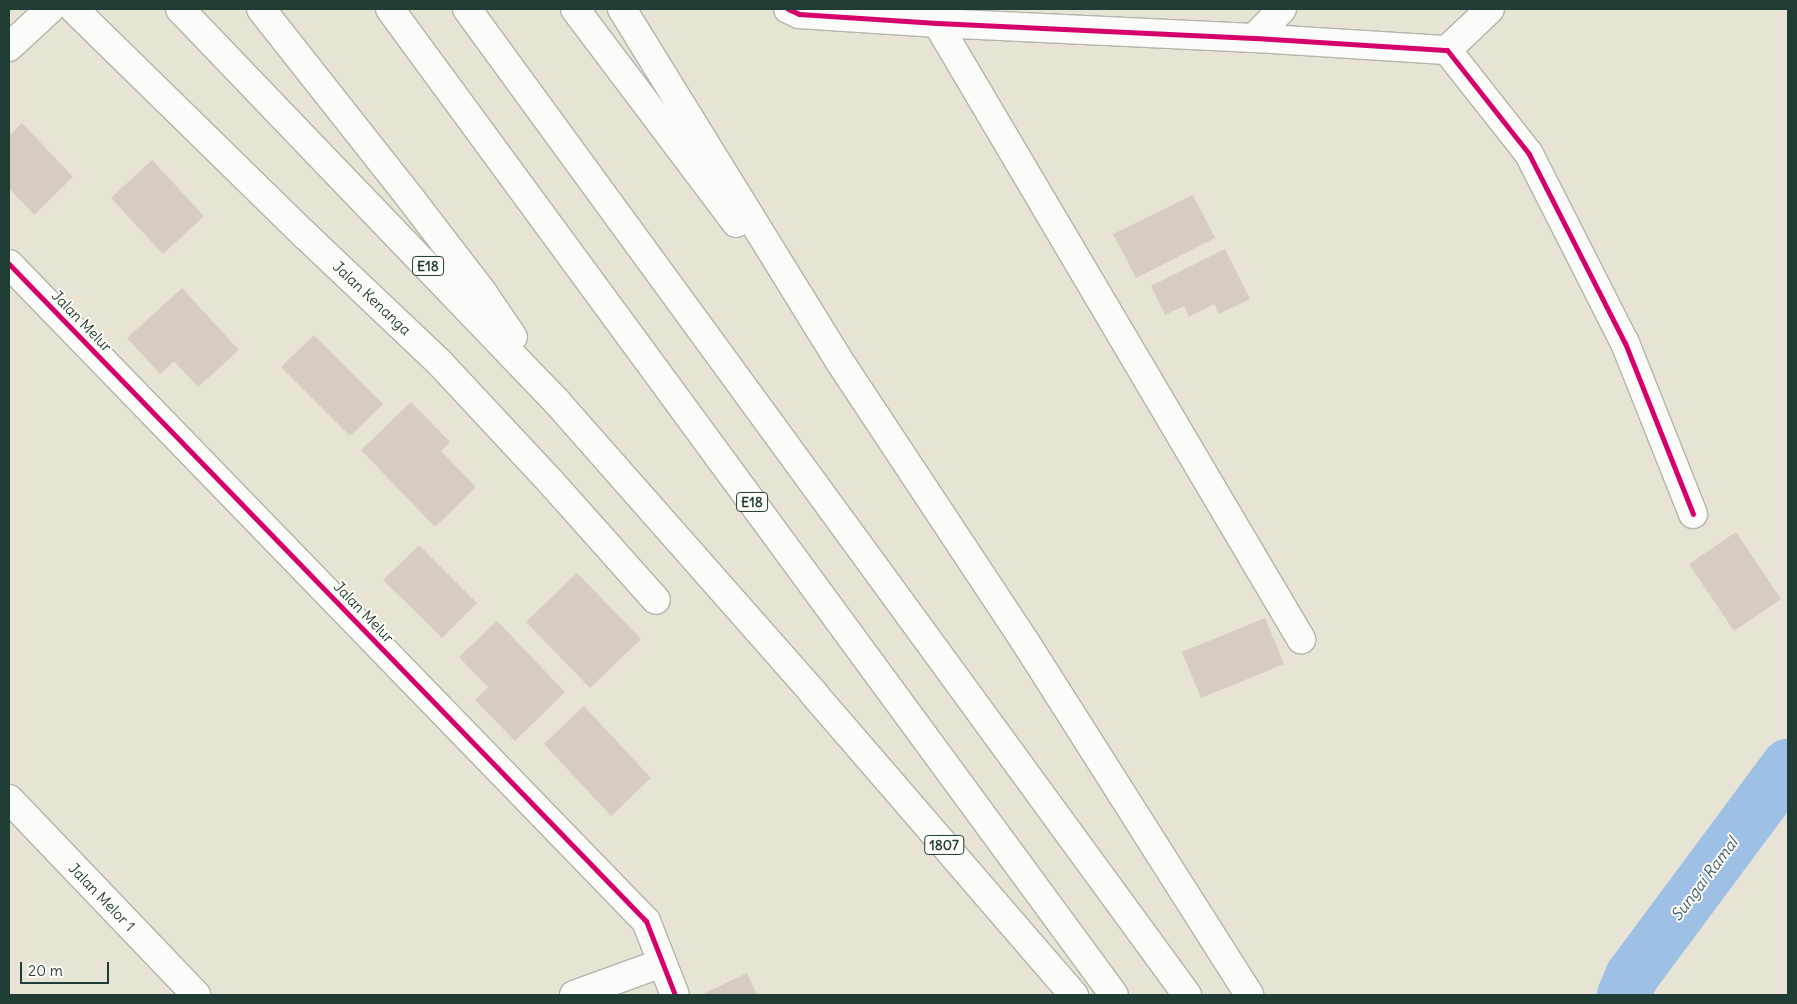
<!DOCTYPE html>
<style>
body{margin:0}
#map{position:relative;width:1797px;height:1004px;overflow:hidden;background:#e7e4d5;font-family:Delius,sans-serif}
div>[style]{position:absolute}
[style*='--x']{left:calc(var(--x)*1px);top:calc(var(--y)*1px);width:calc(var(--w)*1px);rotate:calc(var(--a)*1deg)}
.river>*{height:54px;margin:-27px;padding:0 27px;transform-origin:27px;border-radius:27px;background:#9ec0e4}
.building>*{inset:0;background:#d7ccc2}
.roads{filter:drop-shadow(1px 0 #b3b4aa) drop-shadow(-1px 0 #b3b4aa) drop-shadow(0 1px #b3b4aa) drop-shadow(0 -1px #b3b4aa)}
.minor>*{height:28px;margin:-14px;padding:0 14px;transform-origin:14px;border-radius:14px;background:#fbfbf9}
.highway>*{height:28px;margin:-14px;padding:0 14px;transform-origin:14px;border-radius:14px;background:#fbfbf9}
.cycleway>*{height:5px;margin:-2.5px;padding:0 2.5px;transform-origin:2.5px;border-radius:2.5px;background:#d6006c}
span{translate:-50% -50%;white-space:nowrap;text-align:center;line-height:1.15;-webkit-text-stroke:4px #fdfcf7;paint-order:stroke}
.shield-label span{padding:1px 4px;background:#fdfcf7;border:1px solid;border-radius:4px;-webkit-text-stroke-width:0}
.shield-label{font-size:14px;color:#1f3d34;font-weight:700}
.street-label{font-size:15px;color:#1f3d34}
.water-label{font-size:16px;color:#3c606b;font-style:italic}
.frame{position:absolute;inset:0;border:10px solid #1f3d34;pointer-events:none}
.scale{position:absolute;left:20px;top:962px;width:89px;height:22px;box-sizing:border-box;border:2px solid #1f3d34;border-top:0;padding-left:6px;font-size:15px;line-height:18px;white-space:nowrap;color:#1f3d34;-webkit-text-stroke:4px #fdfcf7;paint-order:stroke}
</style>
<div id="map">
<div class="river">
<i style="--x:1624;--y:995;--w:21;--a:-67"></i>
<i style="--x:1632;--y:976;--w:262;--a:-53.4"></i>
</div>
<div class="building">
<i style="clip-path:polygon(22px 123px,73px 177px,34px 215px,9px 188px,9px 136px)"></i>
<i style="clip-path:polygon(152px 160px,204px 216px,163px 254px,111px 198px)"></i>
<i style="clip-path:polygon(1193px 195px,1215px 238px,1136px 278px,1113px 234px)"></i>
<i style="clip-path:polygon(1225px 249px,1250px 299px,1219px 314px,1214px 304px,1189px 317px,1184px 306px,1165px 315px,1151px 286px)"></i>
<i style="clip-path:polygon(182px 288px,239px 350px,198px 387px,174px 361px,160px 374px,127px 338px)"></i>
<i style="clip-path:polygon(314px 335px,383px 404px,350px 436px,281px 367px)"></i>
<i style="clip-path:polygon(411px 402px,450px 442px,441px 451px,476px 487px,435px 527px,361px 450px)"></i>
<i style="clip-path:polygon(1736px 532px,1781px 599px,1734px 631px,1689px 564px)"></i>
<i style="clip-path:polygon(419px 545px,477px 603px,442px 638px,383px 580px)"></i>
<i style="clip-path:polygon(577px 573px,641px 639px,590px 688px,526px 622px)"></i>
<i style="clip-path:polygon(1265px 618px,1284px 664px,1201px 698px,1182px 652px)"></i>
<i style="clip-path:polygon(497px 621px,565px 692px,515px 741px,475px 700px,488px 687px,459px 657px)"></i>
<i style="clip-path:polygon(584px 706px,651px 778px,611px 816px,544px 744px)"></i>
<i style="clip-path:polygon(747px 973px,757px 995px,701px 995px)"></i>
</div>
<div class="roads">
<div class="minor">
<i style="--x:74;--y:9;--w:322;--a:44.4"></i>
<i style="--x:304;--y:234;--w:186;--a:43.5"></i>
<i style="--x:439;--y:362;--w:163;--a:47"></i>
<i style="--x:550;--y:481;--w:159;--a:48.3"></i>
<i style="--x:788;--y:9;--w:12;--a:24"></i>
<i style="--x:799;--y:14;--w:138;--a:3.7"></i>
<i style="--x:937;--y:23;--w:317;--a:2.7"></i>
<i style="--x:1254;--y:38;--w:193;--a:3.6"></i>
<i style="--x:1447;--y:50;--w:132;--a:51.7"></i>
<i style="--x:1529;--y:154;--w:212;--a:63.1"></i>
<i style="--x:1625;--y:343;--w:184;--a:68.3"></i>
<i style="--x:937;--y:23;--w:716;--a:59.42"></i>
<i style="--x:1254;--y:38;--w:40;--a:-46"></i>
<i style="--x:9;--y:47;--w:56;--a:-42.8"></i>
<i style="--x:1447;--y:50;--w:59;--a:-43.6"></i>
<i style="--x:9;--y:264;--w:915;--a:45.89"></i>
<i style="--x:646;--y:921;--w:79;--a:68.6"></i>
<i style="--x:9;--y:799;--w:271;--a:46.3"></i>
<i style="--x:574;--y:995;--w:94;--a:-20"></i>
</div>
<div class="highway">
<i style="--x:180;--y:9;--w:545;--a:46.19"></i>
<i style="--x:557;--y:402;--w:389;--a:48.6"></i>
<i style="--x:814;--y:694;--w:398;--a:49.2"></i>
<i style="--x:261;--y:9;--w:242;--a:51.7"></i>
<i style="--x:411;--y:199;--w:118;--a:52.5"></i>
<i style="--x:483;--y:293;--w:53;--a:55.7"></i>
<i style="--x:390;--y:9;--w:1223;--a:53.71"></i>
<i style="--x:467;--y:9;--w:1221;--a:53.86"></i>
<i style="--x:575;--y:9;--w:268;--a:53"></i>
<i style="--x:622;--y:9;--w:411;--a:58.3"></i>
<i style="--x:838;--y:359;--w:341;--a:56.5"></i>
<i style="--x:1026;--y:643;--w:417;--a:57.6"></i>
</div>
</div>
<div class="cycleway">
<i style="--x:788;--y:9;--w:12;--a:24"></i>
<i style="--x:799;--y:14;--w:138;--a:3.7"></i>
<i style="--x:937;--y:23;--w:317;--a:2.7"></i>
<i style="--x:1254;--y:38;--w:193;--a:3.6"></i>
<i style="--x:1447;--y:50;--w:132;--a:51.7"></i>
<i style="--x:1529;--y:154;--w:212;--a:63.1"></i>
<i style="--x:1625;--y:343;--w:184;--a:68.3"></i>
<i style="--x:9;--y:264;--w:915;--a:45.89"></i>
<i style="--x:646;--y:921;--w:79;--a:68.6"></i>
</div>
<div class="shield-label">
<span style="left:428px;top:266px">E18</span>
<span style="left:752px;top:502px">E18</span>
<span style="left:944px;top:845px">1807</span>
</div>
<div class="street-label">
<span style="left:372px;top:298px;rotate:43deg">Jalan Kenanga</span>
<span style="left:82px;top:321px;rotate:46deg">Jalan Melur</span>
<span style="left:364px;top:612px;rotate:46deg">Jalan Melur</span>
<span style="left:102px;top:897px;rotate:46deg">Jalan Melor 1</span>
</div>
<div class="water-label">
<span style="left:1704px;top:879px;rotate:-53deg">Sungai Ramal</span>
</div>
<div class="frame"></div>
<div class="scale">20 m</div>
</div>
